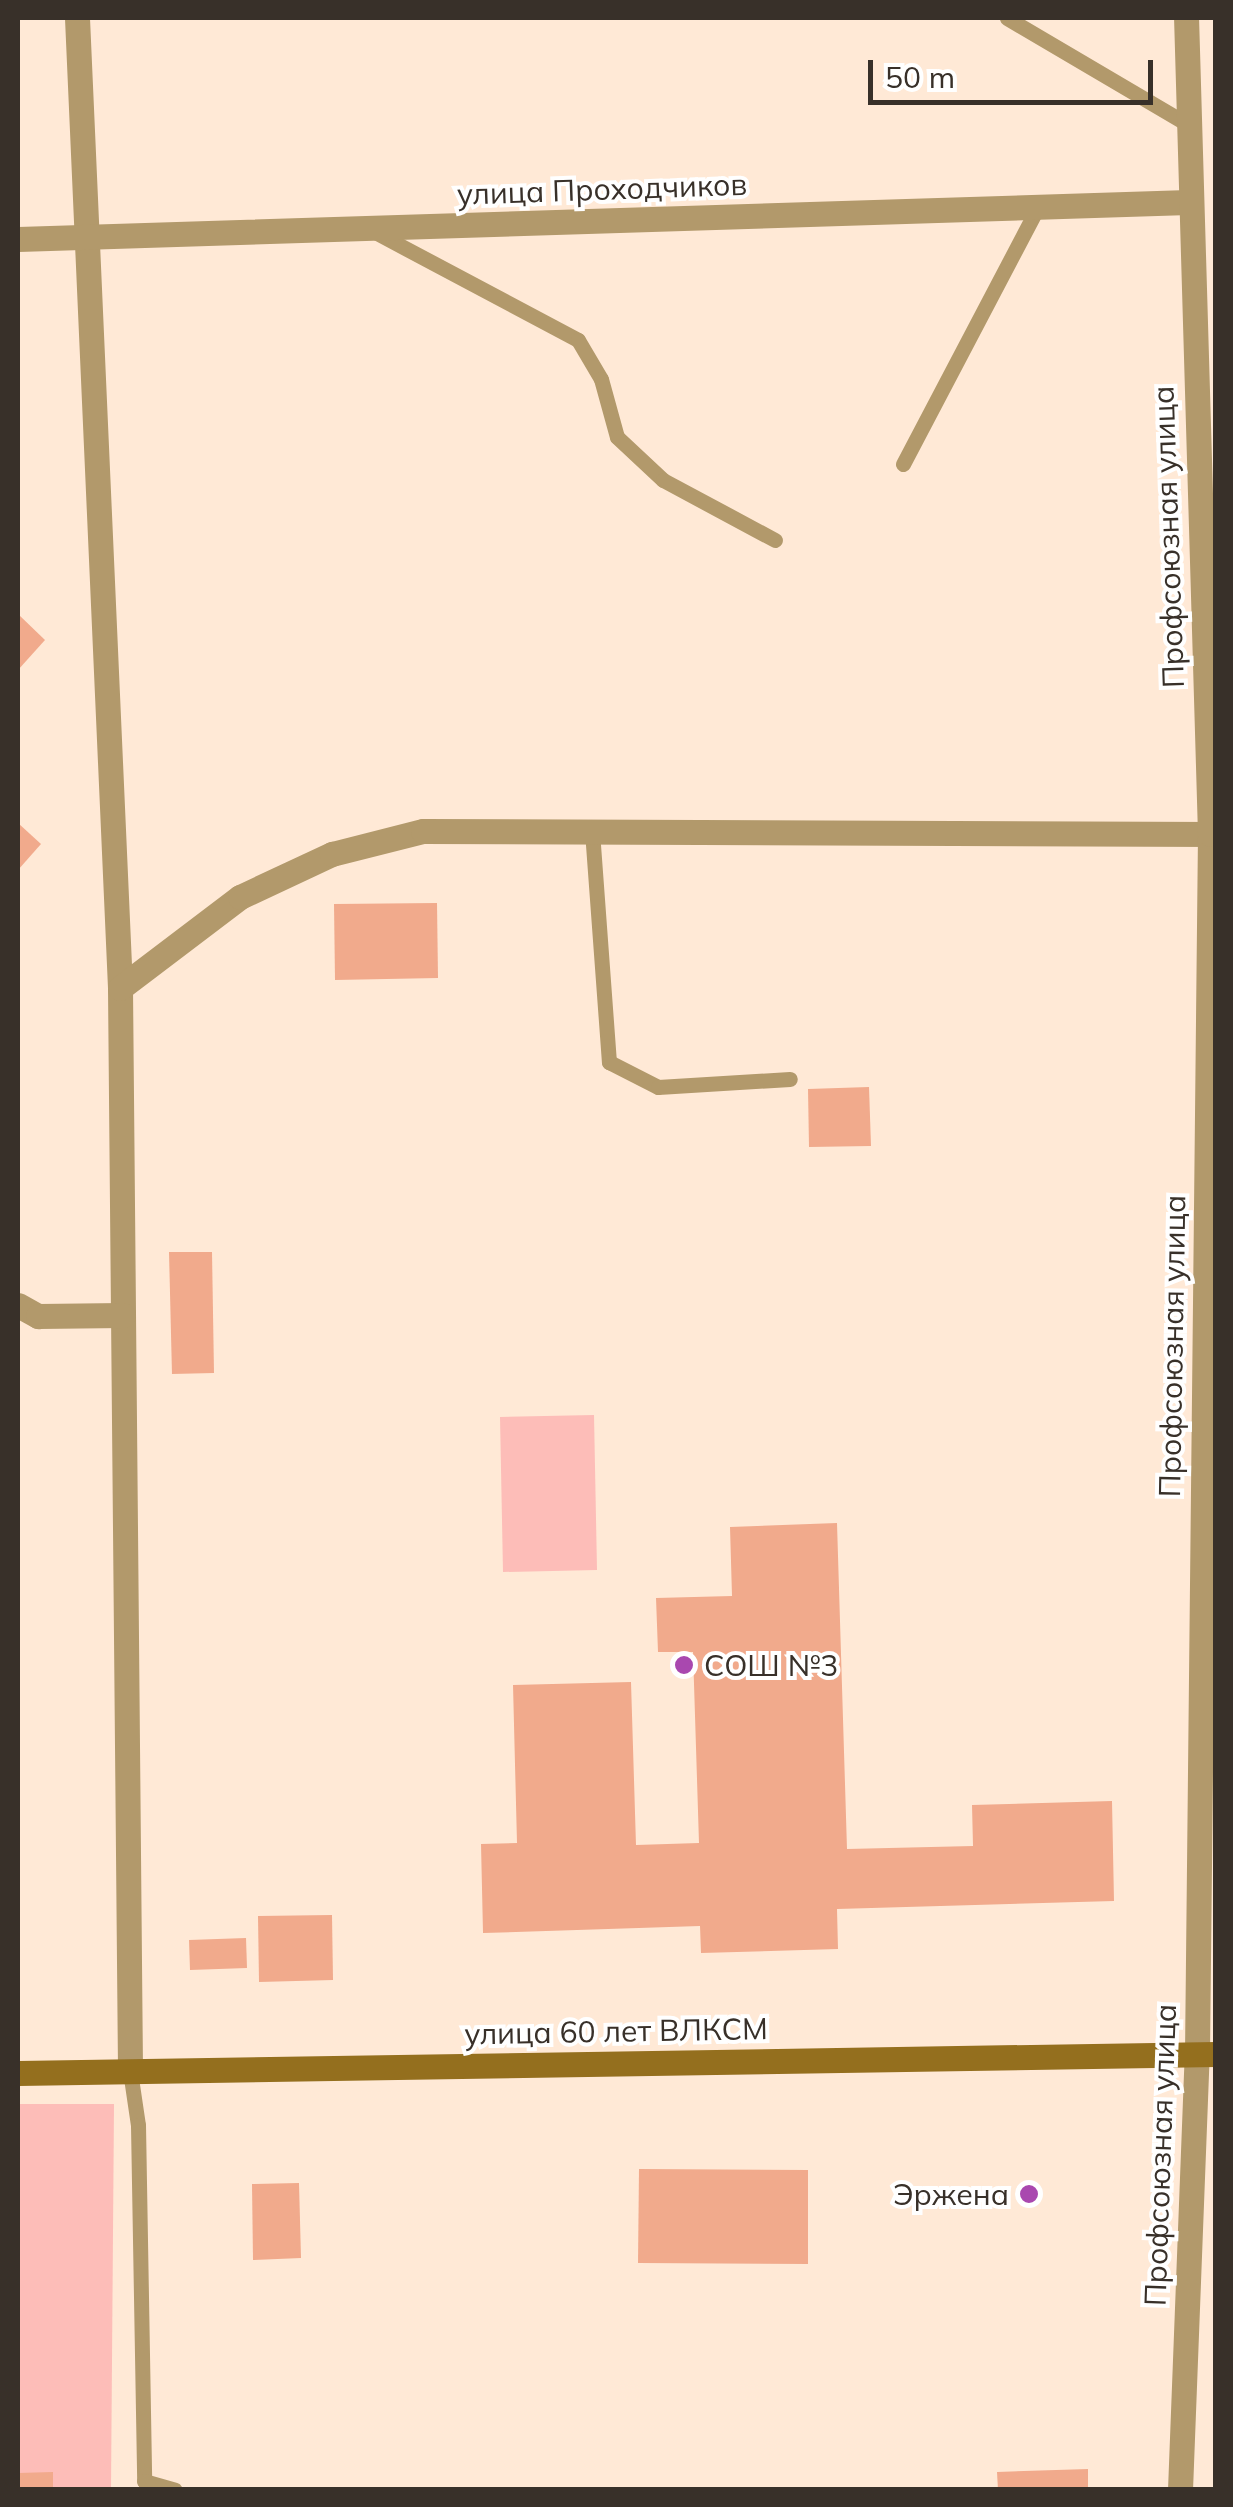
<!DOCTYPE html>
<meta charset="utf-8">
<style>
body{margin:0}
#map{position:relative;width:1233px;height:2507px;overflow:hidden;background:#ffe9d6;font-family:Mulish,sans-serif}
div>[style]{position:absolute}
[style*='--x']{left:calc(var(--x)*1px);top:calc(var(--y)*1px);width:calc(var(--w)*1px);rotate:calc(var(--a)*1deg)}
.green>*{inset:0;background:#fdbdb8}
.building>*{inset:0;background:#f1aa8c}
.lane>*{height:15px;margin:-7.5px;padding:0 7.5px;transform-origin:7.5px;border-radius:7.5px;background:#b2996b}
.street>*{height:25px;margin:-12.5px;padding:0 12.5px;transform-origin:12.5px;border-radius:12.5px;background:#b2996b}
.secondary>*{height:25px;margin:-12.5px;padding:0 12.5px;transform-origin:12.5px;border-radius:12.5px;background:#946f1e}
.dots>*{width:28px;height:28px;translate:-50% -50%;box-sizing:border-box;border:5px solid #fff;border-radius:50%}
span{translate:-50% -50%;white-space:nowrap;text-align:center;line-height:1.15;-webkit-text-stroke:8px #fff;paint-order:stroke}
.street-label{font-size:30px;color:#383029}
.poi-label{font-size:30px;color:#383029}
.left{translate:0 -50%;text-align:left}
.right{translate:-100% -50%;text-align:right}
.frame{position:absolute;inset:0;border:20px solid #383029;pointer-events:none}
.scale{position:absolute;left:868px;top:60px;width:285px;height:45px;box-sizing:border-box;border:5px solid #383029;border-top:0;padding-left:12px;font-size:30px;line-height:35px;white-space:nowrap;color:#383029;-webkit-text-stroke:8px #fff;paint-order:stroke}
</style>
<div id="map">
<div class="green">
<i style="clip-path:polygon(594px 1415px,597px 1570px,503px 1572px,500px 1417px)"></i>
<i style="clip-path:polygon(18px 2104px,114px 2104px,111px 2489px,18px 2489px)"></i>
</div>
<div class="building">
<i style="clip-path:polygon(18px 614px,45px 640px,18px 670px)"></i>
<i style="clip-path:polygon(18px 823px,41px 844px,18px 870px)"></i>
<i style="clip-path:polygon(437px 903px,438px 978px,335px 980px,334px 904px)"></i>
<i style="clip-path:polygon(869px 1087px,871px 1146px,809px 1147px,808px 1089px)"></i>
<i style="clip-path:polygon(169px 1252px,212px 1252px,214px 1373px,172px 1374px)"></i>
<i style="clip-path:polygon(837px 1523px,847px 1849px,973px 1846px,972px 1805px,1112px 1801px,1114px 1901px,837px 1909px,838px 1949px,701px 1953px,700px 1926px,483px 1933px,481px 1844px,517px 1843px,513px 1685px,631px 1682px,636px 1845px,699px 1843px,693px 1652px,658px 1652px,656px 1598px,732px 1596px,730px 1527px)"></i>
<i style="clip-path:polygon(332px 1915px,333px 1980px,259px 1982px,258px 1916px)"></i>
<i style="clip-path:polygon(246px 1938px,247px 1968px,190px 1970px,189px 1940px)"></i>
<i style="clip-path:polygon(639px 2169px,808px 2170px,808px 2264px,638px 2263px)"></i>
<i style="clip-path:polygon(299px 2183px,301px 2258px,253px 2260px,252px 2184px)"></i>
<i style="clip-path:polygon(1088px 2469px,1088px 2490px,998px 2490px,997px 2472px)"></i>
<i style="clip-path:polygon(53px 2472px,53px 2490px,18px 2490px,18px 2473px)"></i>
</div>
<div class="lane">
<i style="--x:1007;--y:18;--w:209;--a:30.5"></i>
<i style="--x:373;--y:231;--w:232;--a:28"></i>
<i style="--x:578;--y:340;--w:45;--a:59.5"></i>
<i style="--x:601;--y:379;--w:60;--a:74.6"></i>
<i style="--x:617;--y:437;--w:63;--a:43.1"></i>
<i style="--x:663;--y:480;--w:127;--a:28.2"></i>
<i style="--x:903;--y:464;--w:290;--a:-62.3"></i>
<i style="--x:592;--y:831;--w:232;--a:85.8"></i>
<i style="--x:609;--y:1062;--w:55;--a:27"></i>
<i style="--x:658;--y:1087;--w:132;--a:-3.5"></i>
<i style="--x:130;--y:2071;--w:55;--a:81.6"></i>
<i style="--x:138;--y:2125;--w:356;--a:89"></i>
<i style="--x:144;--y:2481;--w:32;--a:16"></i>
</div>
<div class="street">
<i style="--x:77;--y:18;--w:971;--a:87.46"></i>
<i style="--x:120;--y:988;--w:1083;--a:89.47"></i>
<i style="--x:18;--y:239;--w:1171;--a:-1.81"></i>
<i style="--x:120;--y:988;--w:151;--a:-37.2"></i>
<i style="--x:240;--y:897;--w:102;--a:-25.1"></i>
<i style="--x:332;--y:854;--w:94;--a:-14.2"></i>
<i style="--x:423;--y:831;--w:793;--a:0.22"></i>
<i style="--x:18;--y:1305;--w:23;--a:29"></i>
<i style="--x:38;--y:1316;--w:85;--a:-0.7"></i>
<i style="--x:1180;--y:2490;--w:436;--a:-87.8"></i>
<i style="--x:1197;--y:2054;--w:1220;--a:-89.39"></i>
<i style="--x:1210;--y:834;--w:816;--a:-91.68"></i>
</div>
<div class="secondary">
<i style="--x:18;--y:2073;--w:1198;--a:-0.91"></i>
</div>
<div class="dots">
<i style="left:684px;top:1665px;background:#a948af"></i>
<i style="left:1029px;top:2194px;background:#a948af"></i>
</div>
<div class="street-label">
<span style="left:602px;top:189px;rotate:-2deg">улица Проходчиков</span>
<span style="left:1168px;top:537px;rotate:-92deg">Профсоюзная улица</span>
<span style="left:1172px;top:1346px;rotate:-89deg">Профсоюзная улица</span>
<span style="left:616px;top:2031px;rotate:-1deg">улица 60 лет ВЛКСМ</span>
<span style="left:1160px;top:2155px;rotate:-88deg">Профсоюзная улица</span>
</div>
<div class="poi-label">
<span class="left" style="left:704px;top:1665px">СОШ №3</span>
<span class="right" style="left:1009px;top:2194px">Эржена</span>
</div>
<div class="frame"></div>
<div class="scale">50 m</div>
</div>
